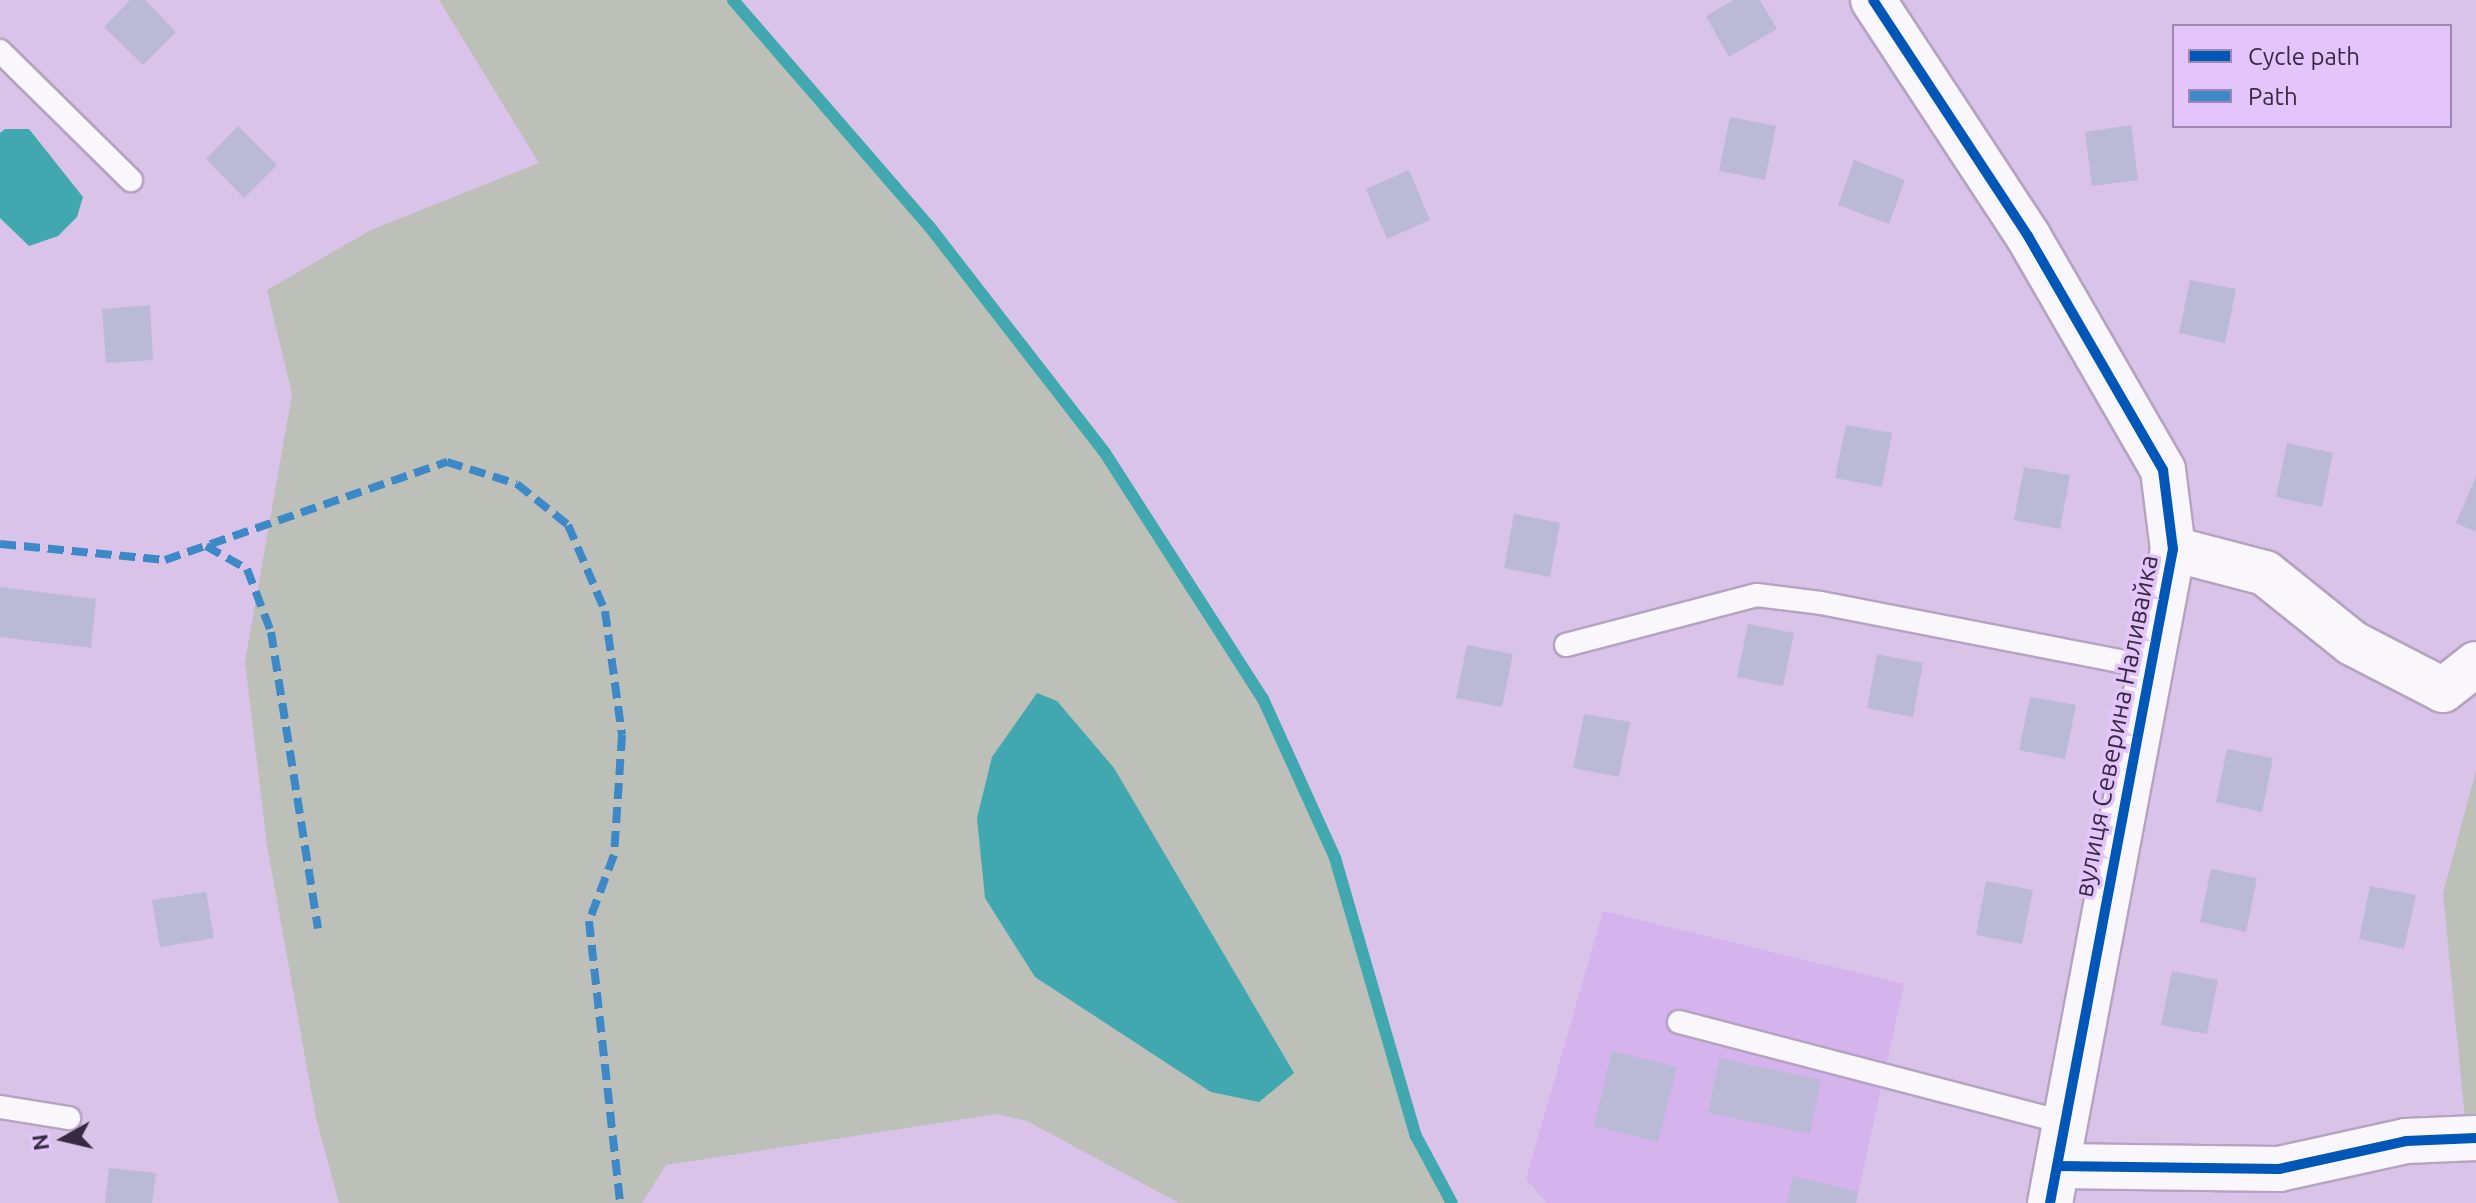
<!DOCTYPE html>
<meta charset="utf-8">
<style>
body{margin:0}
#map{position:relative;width:2476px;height:1203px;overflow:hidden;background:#d9c3e9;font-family:Ubuntu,sans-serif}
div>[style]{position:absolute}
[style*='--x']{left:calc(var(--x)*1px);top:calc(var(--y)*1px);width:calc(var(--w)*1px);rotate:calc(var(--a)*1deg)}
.built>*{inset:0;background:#d5b3ed}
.green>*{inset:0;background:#bcc0b8}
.water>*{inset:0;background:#41a8b0}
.stream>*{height:12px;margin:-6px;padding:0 6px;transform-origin:6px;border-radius:6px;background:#41a8b0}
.building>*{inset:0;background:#babad7}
.roads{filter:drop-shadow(2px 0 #b4a3c1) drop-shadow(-2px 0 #b4a3c1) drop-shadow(0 2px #b4a3c1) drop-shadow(0 -2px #b4a3c1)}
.service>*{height:22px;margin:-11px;padding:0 11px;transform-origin:11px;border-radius:11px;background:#f9f6fc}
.minor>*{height:44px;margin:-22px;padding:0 22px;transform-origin:22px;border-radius:22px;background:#f9f6fc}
.quiet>*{height:8px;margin-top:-4px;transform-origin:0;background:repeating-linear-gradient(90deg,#3d89c8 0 16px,transparent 0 24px)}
.cycleway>*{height:10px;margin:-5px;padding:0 5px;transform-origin:5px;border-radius:5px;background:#0057b8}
span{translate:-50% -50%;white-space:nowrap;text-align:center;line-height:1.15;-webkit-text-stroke:7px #e4c5fb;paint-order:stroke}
.street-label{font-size:26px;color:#382943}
.legend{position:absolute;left:2172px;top:24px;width:280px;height:104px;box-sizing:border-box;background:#e4c5fb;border:2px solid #9f87b1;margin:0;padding:10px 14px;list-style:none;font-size:24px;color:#382943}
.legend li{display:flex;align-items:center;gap:16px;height:40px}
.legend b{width:40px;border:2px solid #9f87b1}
.north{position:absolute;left:24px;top:1099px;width:80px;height:80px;-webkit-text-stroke:6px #e4c5fb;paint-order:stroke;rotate:262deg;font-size:22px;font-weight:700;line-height:32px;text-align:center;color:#382943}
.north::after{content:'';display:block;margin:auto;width:28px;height:36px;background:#382943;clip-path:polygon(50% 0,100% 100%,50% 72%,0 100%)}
</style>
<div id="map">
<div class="built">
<i style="clip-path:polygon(1603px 911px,1904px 984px,1856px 1203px,1547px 1203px,1526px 1179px)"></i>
</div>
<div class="green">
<i style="clip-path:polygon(439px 0,733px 0,929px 226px,1105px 453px,1263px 699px,1335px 858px,1416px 1135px,1452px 1203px,1179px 1203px,1027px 1121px,997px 1114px,666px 1165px,642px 1203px,339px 1203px,316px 1118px,267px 845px,245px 662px,292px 394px,267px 290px,371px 230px,539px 163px)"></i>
<i style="clip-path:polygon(2476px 771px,2476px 1126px,2465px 1119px,2443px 893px)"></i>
</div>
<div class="water">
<i style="clip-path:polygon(5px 129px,29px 129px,83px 197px,77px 217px,58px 236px,29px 246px,0 218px,0 133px)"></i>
<i style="clip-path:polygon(1037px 693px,1057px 701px,1114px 768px,1294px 1073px,1259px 1102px,1211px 1092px,1035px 977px,985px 898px,977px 818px,992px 757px)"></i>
</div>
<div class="stream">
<i style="--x:733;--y:0;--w:299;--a:49.1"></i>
<i style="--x:929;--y:226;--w:287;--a:52.2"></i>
<i style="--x:1105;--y:453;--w:292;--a:57.3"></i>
<i style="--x:1263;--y:699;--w:175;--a:65.6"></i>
<i style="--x:1335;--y:858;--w:290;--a:73.8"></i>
<i style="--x:1416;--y:1136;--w:76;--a:61.8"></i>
</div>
<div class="building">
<i style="clip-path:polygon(130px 0,145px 0,176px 32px,143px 65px,104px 27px)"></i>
<i style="clip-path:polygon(1733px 0,1760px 0,1777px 29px,1729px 57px,1706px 16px)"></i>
<i style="clip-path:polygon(1730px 117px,1776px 126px,1765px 180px,1719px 171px)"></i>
<i style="clip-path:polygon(2131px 125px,2138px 180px,2092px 186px,2085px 132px)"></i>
<i style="clip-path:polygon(238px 126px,277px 165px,244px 198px,206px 159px)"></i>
<i style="clip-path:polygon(1854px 160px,1905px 180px,1889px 224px,1838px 205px)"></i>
<i style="clip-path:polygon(1409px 170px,1430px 220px,1387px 239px,1366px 189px)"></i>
<i style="clip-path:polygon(2190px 280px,2236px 289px,2225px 343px,2179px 333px)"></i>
<i style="clip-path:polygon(150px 305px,153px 360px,106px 363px,102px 309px)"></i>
<i style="clip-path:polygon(1846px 425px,1892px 433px,1882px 487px,1835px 478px)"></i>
<i style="clip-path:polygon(2287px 443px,2333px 453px,2322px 507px,2276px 497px)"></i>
<i style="clip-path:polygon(2024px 467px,2070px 475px,2060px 529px,2014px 520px)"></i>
<i style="clip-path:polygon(2476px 476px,2476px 532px,2456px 523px)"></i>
<i style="clip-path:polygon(1514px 514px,1560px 523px,1550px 577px,1504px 568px)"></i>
<i style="clip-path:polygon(0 587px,96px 599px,91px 648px,0 637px)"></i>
<i style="clip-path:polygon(1748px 624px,1794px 633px,1783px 686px,1737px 677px)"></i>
<i style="clip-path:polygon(1467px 645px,1513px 654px,1502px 707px,1456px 698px)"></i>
<i style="clip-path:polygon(1877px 654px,1923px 663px,1913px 717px,1867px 708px)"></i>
<i style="clip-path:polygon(2030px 697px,2076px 705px,2065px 759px,2019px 750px)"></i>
<i style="clip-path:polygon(1584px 714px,1630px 722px,1619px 777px,1573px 768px)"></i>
<i style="clip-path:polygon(2227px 749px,2273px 758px,2262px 812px,2216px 802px)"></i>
<i style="clip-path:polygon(2211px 869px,2257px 878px,2246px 932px,2200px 922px)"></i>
<i style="clip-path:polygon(1986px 881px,2033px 890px,2022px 944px,1976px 935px)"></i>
<i style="clip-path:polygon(2370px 886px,2416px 895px,2404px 949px,2359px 939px)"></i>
<i style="clip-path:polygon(206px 892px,214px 938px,160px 947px,152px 900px)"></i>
<i style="clip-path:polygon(2172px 971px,2218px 980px,2207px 1034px,2161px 1025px)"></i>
<i style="clip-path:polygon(1612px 1051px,1677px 1067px,1658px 1142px,1594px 1126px)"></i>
<i style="clip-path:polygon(1719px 1058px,1821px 1080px,1810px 1134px,1708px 1113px)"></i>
<i style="clip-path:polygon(109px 1168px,156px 1173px,152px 1203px,105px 1203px)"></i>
<i style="clip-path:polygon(1793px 1176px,1858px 1192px,1856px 1203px,1787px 1203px)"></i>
</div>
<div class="roads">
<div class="service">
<i style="--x:0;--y:51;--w:184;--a:44.6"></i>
<i style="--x:1566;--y:645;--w:197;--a:-14.7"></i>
<i style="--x:1757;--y:595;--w:64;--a:7.1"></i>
<i style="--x:1821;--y:603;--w:335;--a:11"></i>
<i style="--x:1679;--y:1022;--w:398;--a:14.6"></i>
<i style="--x:0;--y:1107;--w:70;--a:9.1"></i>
</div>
<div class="minor">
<i style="--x:1873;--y:0;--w:282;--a:56.7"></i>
<i style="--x:2028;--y:236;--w:270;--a:60"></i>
<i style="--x:2163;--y:470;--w:80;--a:82.8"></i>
<i style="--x:2173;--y:549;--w:665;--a:100.65"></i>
<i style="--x:2173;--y:549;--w:95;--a:14.6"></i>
<i style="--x:2265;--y:573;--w:112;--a:38.8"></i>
<i style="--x:2352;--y:643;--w:102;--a:27.3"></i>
<i style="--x:2443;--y:690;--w:42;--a:-38.2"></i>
<i style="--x:2057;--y:1166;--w:222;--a:0.8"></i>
<i style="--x:2279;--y:1169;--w:130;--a:-12.4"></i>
<i style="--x:2406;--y:1141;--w:70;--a:-2.5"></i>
</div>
</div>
<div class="quiet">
<i style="--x:0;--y:544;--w:166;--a:5.5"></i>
<i style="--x:165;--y:560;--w:299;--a:-19.2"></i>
<i style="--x:447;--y:462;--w:73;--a:17.4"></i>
<i style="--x:517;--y:484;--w:65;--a:38.8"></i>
<i style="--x:568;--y:525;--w:94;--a:66.7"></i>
<i style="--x:605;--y:611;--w:125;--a:82.2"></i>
<i style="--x:622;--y:735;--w:120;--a:93.8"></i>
<i style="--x:614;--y:855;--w:71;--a:110.7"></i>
<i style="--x:589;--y:921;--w:284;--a:83.7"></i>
<i style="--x:206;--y:546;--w:47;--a:29.3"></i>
<i style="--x:247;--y:569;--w:67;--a:69.1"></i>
<i style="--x:271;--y:632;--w:300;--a:81"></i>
</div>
<div class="cycleway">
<i style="--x:1873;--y:0;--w:282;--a:56.7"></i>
<i style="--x:2028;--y:236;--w:270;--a:60"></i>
<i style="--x:2163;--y:470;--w:80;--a:82.8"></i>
<i style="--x:2173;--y:549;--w:665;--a:100.65"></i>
<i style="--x:2057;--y:1166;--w:222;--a:0.8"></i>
<i style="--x:2279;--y:1169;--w:130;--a:-12.4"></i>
<i style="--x:2406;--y:1141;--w:70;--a:-2.5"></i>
</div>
<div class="street-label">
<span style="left:2116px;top:726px;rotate:-79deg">вулиця Северина Наливайка</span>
</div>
<ul class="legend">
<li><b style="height:10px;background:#0057b8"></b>Cycle path</li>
<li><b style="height:10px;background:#3d89c8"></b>Path</li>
</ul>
<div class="north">N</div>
</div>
